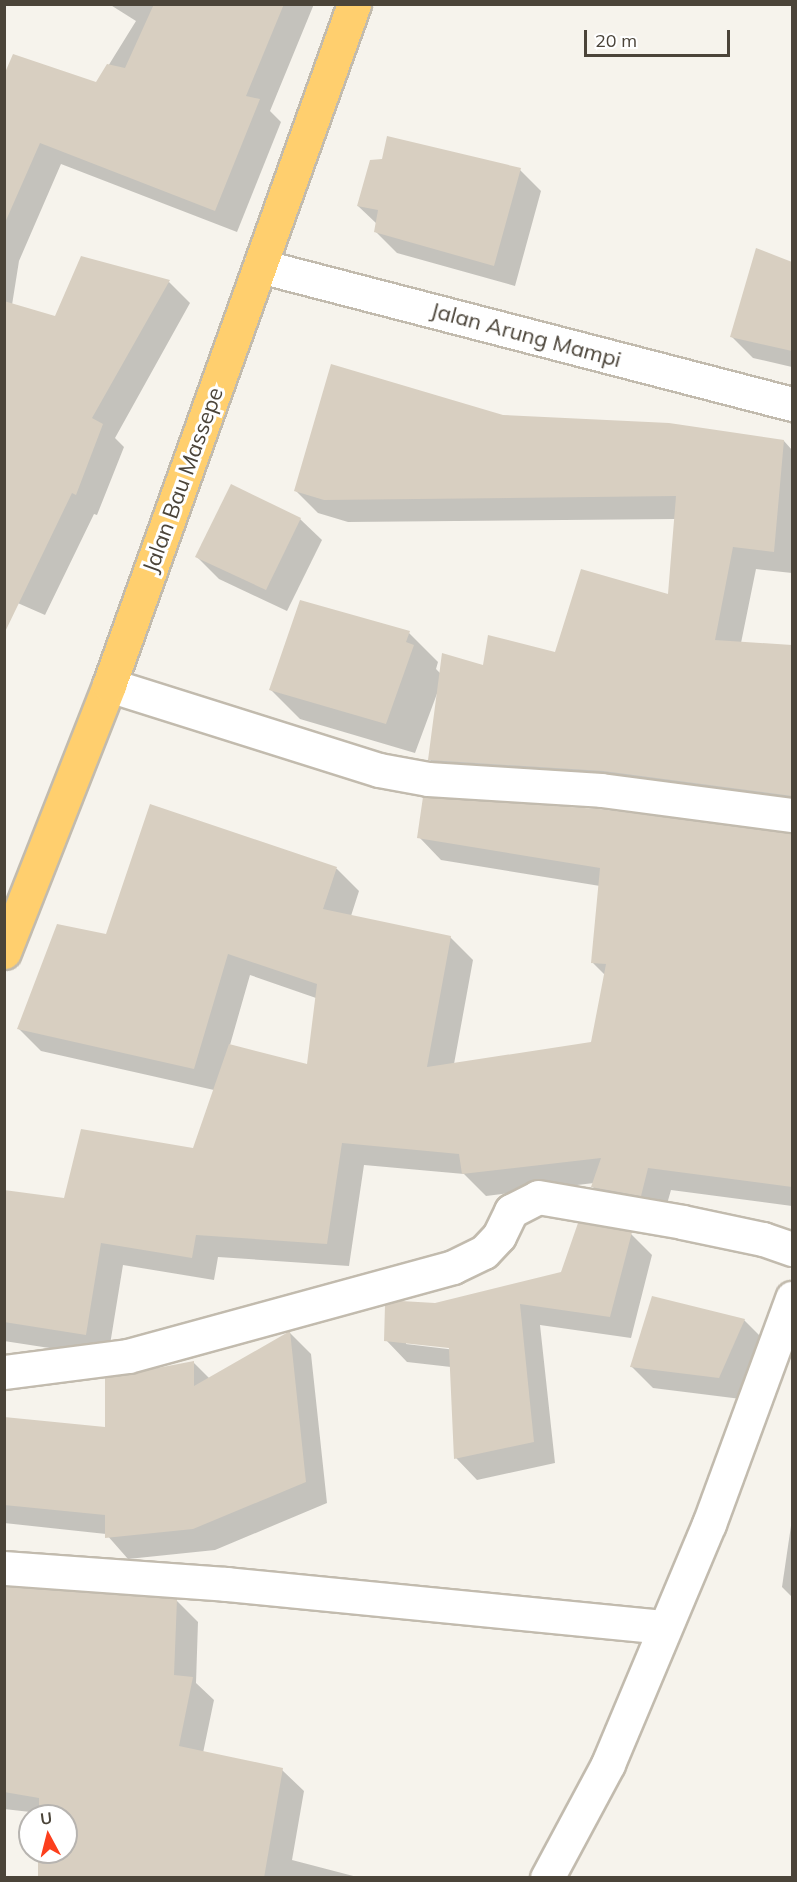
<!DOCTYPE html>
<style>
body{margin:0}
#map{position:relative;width:797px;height:1882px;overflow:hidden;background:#f6f3ec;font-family:Mulish,sans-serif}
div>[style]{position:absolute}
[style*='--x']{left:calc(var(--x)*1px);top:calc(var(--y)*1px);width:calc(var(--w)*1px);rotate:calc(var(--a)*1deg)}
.shadow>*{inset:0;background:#0003}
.building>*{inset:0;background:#d8cfc1}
.roads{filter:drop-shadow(2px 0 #c2bbae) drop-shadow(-2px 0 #c2bbae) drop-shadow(0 2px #c2bbae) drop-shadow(0 -2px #c2bbae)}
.street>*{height:33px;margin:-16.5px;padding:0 16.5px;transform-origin:16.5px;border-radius:16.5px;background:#fff}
.highway>*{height:33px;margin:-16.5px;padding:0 16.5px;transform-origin:16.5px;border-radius:16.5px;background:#ffcf6e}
span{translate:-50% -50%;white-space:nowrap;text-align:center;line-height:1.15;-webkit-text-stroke:6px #fff;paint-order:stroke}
.street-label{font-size:22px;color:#4b4439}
.frame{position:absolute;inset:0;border:6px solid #4b4439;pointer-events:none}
.north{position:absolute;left:18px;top:1804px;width:60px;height:60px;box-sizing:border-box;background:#fff;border:2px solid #b7b4b0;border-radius:50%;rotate:353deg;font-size:16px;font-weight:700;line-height:24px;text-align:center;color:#4b4439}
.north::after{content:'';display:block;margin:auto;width:21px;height:27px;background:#fc3f1d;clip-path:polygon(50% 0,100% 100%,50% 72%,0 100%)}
.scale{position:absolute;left:584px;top:30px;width:146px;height:27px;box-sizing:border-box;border:3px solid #4b4439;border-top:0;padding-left:8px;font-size:18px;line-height:21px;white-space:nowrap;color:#4b4439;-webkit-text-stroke:4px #fff;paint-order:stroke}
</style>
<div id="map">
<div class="shadow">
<i style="clip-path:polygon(109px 4px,314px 4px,270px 111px,281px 122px,237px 232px,61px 164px,19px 261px,12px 305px,55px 318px,169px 282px,190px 303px,115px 438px,124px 447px,97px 515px,94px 514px,45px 615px,4px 597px,4px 79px,97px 84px,136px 21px)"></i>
<i style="clip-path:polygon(520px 170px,541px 191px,515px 286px,397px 253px,375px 231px,377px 224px,358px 206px)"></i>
<i style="clip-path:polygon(757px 250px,792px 264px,792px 367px,753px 358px,732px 337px)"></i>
<i style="clip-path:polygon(503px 416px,784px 441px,792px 450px,792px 573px,756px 569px,741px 643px,792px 647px,792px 815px,452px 782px,429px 759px,438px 691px,415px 753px,300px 719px,271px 690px,409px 633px,438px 662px,436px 669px,441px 674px,556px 654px,670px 596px,676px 519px,348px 522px,318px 513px,295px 490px)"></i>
<i style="clip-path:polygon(300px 519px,322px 540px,287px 611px,219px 579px,197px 557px)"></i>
<i style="clip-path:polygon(evenodd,151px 806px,337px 869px,359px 891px,351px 916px,450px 937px,473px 960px,454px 1064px,592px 1043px,605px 975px,593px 963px,600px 886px,441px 860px,419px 837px,792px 835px,792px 1206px,671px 1190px,663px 1218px,615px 1209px,593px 1187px,594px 1183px,486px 1196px,464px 1174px,364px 1165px,349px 1266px,218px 1257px,214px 1280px,123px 1265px,108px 1357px,4px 1341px,4px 1191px,65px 1200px,194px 1149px,214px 1090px,41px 1051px,19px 1029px,107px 936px,151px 806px,250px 975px,316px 998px,308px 1066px,230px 1045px,250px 975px)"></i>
<i style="clip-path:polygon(evenodd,631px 1234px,652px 1255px,631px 1338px,540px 1325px,555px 1463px,477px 1480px,456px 1458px,451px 1367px,407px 1362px,386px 1340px,435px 1305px,562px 1273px,631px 1234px,406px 1341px,457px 1347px,456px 1350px,406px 1344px,406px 1341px)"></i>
<i style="clip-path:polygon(653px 1298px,744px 1320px,766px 1342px,741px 1399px,653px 1388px,632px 1367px)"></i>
<i style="clip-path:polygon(290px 1333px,311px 1354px,327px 1503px,215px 1550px,128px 1559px,106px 1534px,4px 1523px,4px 1418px,106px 1428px,194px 1363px,210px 1379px)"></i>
<i style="clip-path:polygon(792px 1519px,792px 1597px,782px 1587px)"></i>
<i style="clip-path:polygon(4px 1588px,177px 1601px,198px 1622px,196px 1683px,214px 1700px,203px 1753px,282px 1770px,304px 1791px,292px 1860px,361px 1878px,39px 1878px,40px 1852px,66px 1852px,66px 1816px,4px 1809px)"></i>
</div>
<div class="building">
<i style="clip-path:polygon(154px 4px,284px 4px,246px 96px,260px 99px,215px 211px,40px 143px,4px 225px,4px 75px,13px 54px,96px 82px,107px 64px,125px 68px)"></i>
<i style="clip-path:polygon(387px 136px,521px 168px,494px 266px,374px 232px,378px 210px,357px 206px,370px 160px,382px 159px)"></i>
<i style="clip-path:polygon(756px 248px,792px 262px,792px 351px,730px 337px)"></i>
<i style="clip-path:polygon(81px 256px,170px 280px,92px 418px,103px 424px,76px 495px,72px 493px,4px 634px,4px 301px,55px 316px)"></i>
<i style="clip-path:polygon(331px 364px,503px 415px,669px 423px,784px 440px,774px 552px,733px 547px,715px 640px,792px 645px,792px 796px,603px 771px,428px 760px,442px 653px,483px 665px,488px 635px,555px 652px,581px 569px,668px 594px,676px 496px,324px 500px,294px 491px)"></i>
<i style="clip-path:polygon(231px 484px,301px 518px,266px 590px,195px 557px)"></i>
<i style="clip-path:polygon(300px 600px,410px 631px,406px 642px,414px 645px,386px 724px,269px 690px)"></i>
<i style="clip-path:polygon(423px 797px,599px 809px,792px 833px,792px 1187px,648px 1168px,641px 1196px,591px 1187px,601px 1158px,462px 1174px,459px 1154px,342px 1143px,327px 1244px,196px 1235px,192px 1258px,101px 1243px,86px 1335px,4px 1322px,4px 1190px,64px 1198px,81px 1129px,193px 1148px,229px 1044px,307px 1064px,317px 984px,228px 954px,194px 1069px,17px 1029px,57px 924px,106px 934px,150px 804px,337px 867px,323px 909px,451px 936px,427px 1067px,591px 1042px,606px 964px,591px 963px,600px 868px,417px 838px)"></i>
<i style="clip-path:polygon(578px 1223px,632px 1232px,610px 1317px,520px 1304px,534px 1442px,454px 1459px,449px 1348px,384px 1341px,385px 1305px,401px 1301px,435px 1303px,561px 1272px)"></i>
<i style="clip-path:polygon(652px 1296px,745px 1319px,719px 1378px,630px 1367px)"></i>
<i style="clip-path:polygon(290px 1331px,306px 1482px,193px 1529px,105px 1538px,105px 1515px,4px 1505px,4px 1417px,105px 1427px,105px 1378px,194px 1361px,194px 1386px)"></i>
<i style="clip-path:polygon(4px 1587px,177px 1599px,174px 1675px,193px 1677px,179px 1746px,283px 1768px,264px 1878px,38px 1878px,38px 1852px,66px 1852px,66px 1816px,39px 1816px,39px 1798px,4px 1792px)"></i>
</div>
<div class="roads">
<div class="street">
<i style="--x:260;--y:266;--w:550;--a:14.54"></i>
<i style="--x:109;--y:685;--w:283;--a:17.5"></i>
<i style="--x:379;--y:770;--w:50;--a:10.4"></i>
<i style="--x:428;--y:779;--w:173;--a:3.6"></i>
<i style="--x:601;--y:790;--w:193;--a:7.5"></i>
<i style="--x:4;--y:1372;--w:125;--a:-7.4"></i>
<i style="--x:128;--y:1356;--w:337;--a:-15.3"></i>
<i style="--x:453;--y:1267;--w:34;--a:-26"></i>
<i style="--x:484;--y:1252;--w:22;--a:-47"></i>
<i style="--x:499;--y:1236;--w:28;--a:-64"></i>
<i style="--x:511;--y:1211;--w:30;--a:-27"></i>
<i style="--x:538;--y:1197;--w:146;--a:9.8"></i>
<i style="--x:682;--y:1222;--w:83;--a:11.9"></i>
<i style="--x:763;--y:1239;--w:31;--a:19"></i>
<i style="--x:4;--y:1568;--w:223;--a:4.1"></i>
<i style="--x:226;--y:1584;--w:440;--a:5.6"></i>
<i style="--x:547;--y:1878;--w:129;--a:-61.8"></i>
<i style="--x:608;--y:1764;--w:260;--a:-67.2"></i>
<i style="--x:709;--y:1524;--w:241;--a:-69.8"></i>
</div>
<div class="highway">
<i style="--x:4;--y:952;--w:287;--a:-68.5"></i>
<i style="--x:109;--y:685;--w:724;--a:-70.21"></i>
</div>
</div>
<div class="street-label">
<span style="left:526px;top:335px;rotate:15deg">Jalan Arung Mampi</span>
<span style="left:183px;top:480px;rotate:-70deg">Jalan Bau Massepe</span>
</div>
<div class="frame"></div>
<div class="north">U</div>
<div class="scale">20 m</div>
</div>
